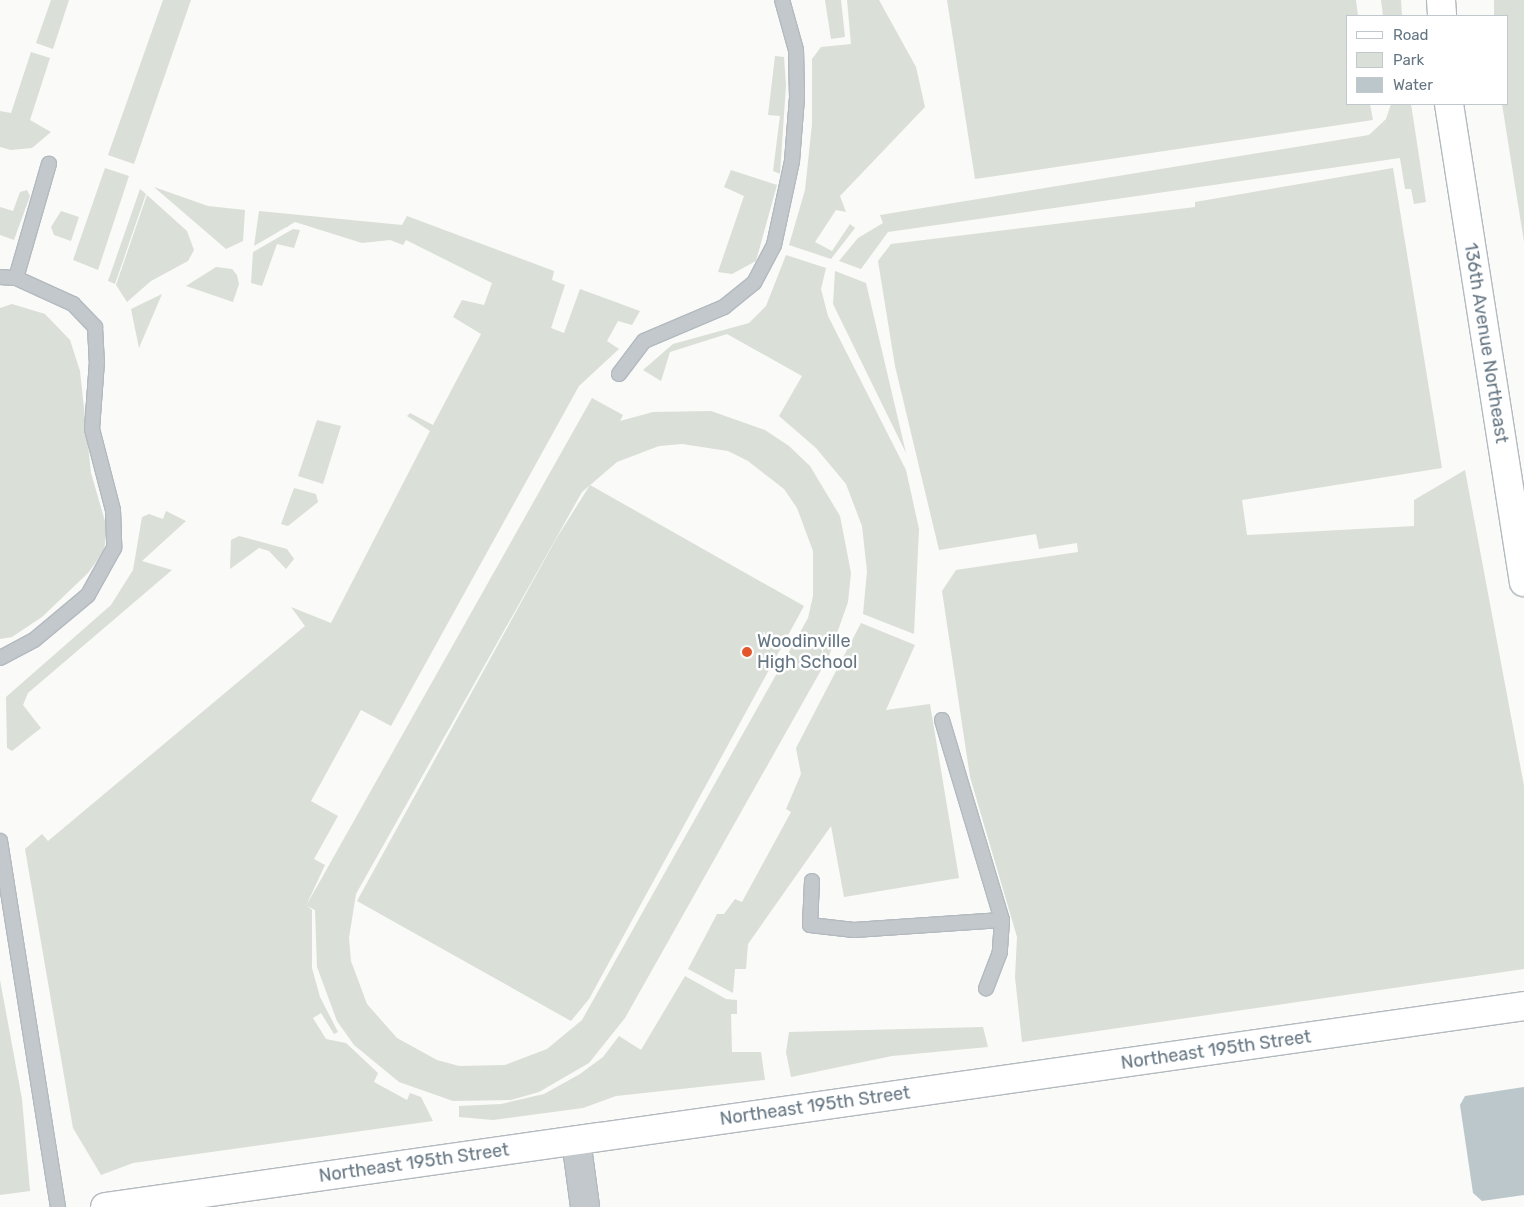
<!DOCTYPE html>
<style>
body{margin:0}
#map{position:relative;width:1524px;height:1207px;overflow:hidden;background:#fafaf8;font-family:Rubik,sans-serif}
div>[style]{position:absolute}
[style*='--x']{left:calc(var(--x)*1px);top:calc(var(--y)*1px);width:calc(var(--w)*1px);rotate:calc(var(--a)*1deg)}
.green>*{inset:0;background:#dadfd7}
.water>*{inset:0;background:#bbc7cb}
.roads{filter:drop-shadow(1px 0 #b3babf) drop-shadow(-1px 0 #b3babf) drop-shadow(0 1px #b3babf) drop-shadow(0 -1px #b3babf)}
.lane>*{height:14px;margin:-7px;padding:0 7px;transform-origin:7px;border-radius:7px;background:#c3c8cc}
.street>*{height:28px;margin:-14px;padding:0 14px;transform-origin:14px;border-radius:14px;background:#c3c8cc}
.secondary>*{height:28px;margin:-14px;padding:0 14px;transform-origin:14px;border-radius:14px;background:#fff}
.dots>*{width:14px;height:14px;translate:-50% -50%;box-sizing:border-box;border:2px solid #fff;border-radius:50%}
span{translate:-50% -50%;white-space:nowrap;text-align:center;line-height:1.15;-webkit-text-stroke:5px #fff;paint-order:stroke}
.street-label{font-size:18px;color:#657683}
.poi-label{font-size:18px;color:#657683}
.left{translate:0 -50%;text-align:left}
.legend{position:absolute;left:1346px;top:15px;width:162px;height:90px;box-sizing:border-box;background:#fff;border:1px solid #c1c8cd;margin:0;padding:6px 9px;list-style:none;font-size:15px;color:#657683}
.legend li{display:flex;align-items:center;gap:10px;height:25px}
.legend b{width:25px;border:1px solid #c1c8cd}
</style>
<div id="map">
<div class="green">
<i style="clip-path:polygon(51px 0,69px 0,53px 49px,36px 43px)"></i>
<i style="clip-path:polygon(163px 0,191px 0,134px 164px,108px 155px)"></i>
<i style="clip-path:polygon(825px 0,841px 0,845px 37px,831px 39px)"></i>
<i style="clip-path:polygon(847px 0,879px 0,916px 67px,925px 107px,840px 196px,846px 212px,836px 210px,815px 242px,832px 251px,850px 224px,855px 228px,831px 259px,789px 245px,805px 190px,812px 124px,812px 59px,821px 47px,851px 44px)"></i>
<i style="clip-path:polygon(947px 0,1356px 0,1358px 16px,1348px 16px,1348px 104px,1370px 104px,1373px 120px,975px 179px)"></i>
<i style="clip-path:polygon(1381px 0,1401px 0,1402px 16px,1383px 16px)"></i>
<i style="clip-path:polygon(1494px 0,1524px 0,1524px 242px,1502px 104px,1508px 104px,1508px 16px,1494px 16px)"></i>
<i style="clip-path:polygon(31px 52px,50px 58px,30px 120px,51px 132px,32px 148px,11px 150px,0 147px,0 111px,11px 113px)"></i>
<i style="clip-path:polygon(775px 56px,784px 57px,786px 85px,780px 174px,773px 171px,780px 116px,768px 115px)"></i>
<i style="clip-path:polygon(1391px 104px,1411px 104px,1426px 202px,1414px 204px,1411px 189px,1405px 189px,1400px 158px,888px 232px,861px 269px,839px 261px,858px 238px,883px 223px,880px 215px,1369px 135px,1386px 119px)"></i>
<i style="clip-path:polygon(105px 168px,129px 176px,98px 270px,73px 260px)"></i>
<i style="clip-path:polygon(1393px 168px,1442px 468px,1242px 500px,1247px 535px,1414px 526px,1414px 500px,1465px 470px,1524px 786px,1524px 969px,1022px 1042px,1015px 977px,1017px 937px,970px 777px,942px 591px,956px 570px,1078px 552px,1077px 543px,1039px 549px,1036px 534px,939px 550px,895px 366px,878px 261px,891px 244px,1195px 207px,1195px 202px)"></i>
<i style="clip-path:polygon(731px 170px,777px 185px,756px 261px,732px 274px,718px 272px,744px 196px,724px 187px)"></i>
<i style="clip-path:polygon(154px 187px,208px 206px,245px 210px,243px 241px,226px 249px)"></i>
<i style="clip-path:polygon(140px 189px,146px 194px,115px 284px,108px 281px)"></i>
<i style="clip-path:polygon(27px 190px,30px 196px,14px 240px,0 235px,0 207px,13px 211px,20px 192px)"></i>
<i style="clip-path:polygon(147px 195px,187px 231px,194px 250px,188px 261px,151px 281px,127px 302px,116px 285px)"></i>
<i style="clip-path:polygon(61px 211px,79px 217px,71px 241px,54px 235px,51px 227px)"></i>
<i style="clip-path:polygon(evenodd,259px 211px,402px 225px,407px 216px,554px 271px,552px 280px,565px 285px,551px 328px,564px 333px,580px 289px,640px 311px,632px 325px,618px 321px,607px 341px,619px 349px,579px 386px,391px 726px,361px 710px,311px 801px,338px 816px,314px 859px,325px 865px,306px 906px,592px 398px,623px 415px,620px 421px,653px 412px,711px 411px,765px 430px,789px 446px,810px 466px,840px 516px,851px 573px,848px 602px,829px 656px,625px 1018px,589px 1063px,539px 1092px,511px 1100px,453px 1101px,399px 1082px,354px 1045px,337px 1021px,317px 967px,315px 910px,307px 906px,312px 910px,312px 968px,320px 997px,338px 1032px,334px 1034px,321px 1013px,313px 1018px,326px 1039px,346px 1043px,378px 1073px,374px 1082px,407px 1100px,410px 1093px,421px 1097px,433px 1121px,133px 1163px,101px 1175px,73px 1128px,25px 849px,42px 834px,48px 841px,305px 626px,291px 607px,331px 623px,430px 431px,407px 416px,410px 413px,433px 425px,481px 334px,453px 317px,462px 300px,484px 305px,492px 283px,406px 240px,403px 245px,390px 240px,362px 243px,295px 222px,254px 246px,259px 211px,682px 444px,728px 451px,748px 461px,784px 489px,797px 508px,813px 551px,813px 596px,808px 618px,582px 1020px,547px 1049px,505px 1065px,459px 1066px,437px 1060px,397px 1038px,367px 1004px,351px 961px,349px 938px,356px 894px,582px 492px,617px 462px,659px 446px,682px 444px)"></i>
<i style="clip-path:polygon(293px 229px,300px 230px,294px 248px,277px 244px,262px 286px,251px 283px,253px 252px)"></i>
<i style="clip-path:polygon(786px 255px,826px 268px,821px 289px,828px 316px,906px 470px,919px 529px,914px 634px,863px 614px,867px 571px,862px 526px,846px 484px,816px 448px,779px 416px,802px 376px,727px 334px,670px 352px,661px 381px,643px 370px,673px 344px,749px 323px,766px 306px)"></i>
<i style="clip-path:polygon(216px 267px,232px 269px,237px 275px,239px 284px,233px 302px,186px 286px)"></i>
<i style="clip-path:polygon(835px 271px,866px 283px,906px 453px,833px 304px)"></i>
<i style="clip-path:polygon(162px 294px,139px 348px,131px 309px)"></i>
<i style="clip-path:polygon(12px 304px,45px 314px,70px 340px,80px 371px,91px 473px,107px 528px,104px 551px,88px 573px,42px 617px,12px 637px,0 639px,0 308px)"></i>
<i style="clip-path:polygon(317px 420px,341px 426px,323px 484px,298px 476px)"></i>
<i style="clip-path:polygon(590px 485px,804px 606px,589px 999px,571px 1021px,357px 901px,556px 539px)"></i>
<i style="clip-path:polygon(294px 488px,316px 494px,318px 502px,288px 526px,281px 524px)"></i>
<i style="clip-path:polygon(166px 511px,186px 521px,142px 561px,172px 570px,28px 693px,23px 705px,41px 728px,12px 751px,7px 748px,6px 697px,111px 605px,133px 570px,142px 517px,149px 514px,163px 519px)"></i>
<i style="clip-path:polygon(239px 536px,287px 549px,294px 559px,286px 569px,269px 551px,259px 548px,230px 569px,231px 540px)"></i>
<i style="clip-path:polygon(861px 623px,915px 645px,886px 710px,930px 704px,959px 878px,844px 897px,831px 826px,748px 944px,746px 969px,735px 969px,733px 993px,688px 969px,717px 914px,724px 914px,735px 899px,742px 902px,791px 812px,786px 809px,801px 774px,796px 748px)"></i>
<i style="clip-path:polygon(685px 976px,726px 999px,737px 1000px,737px 1014px,731px 1014px,732px 1052px,761px 1052px,765px 1080px,616px 1096px,583px 1108px,493px 1120px,459px 1117px,459px 1106px,501px 1104px,544px 1094px,580px 1074px,603px 1057px,619px 1036px,641px 1050px)"></i>
<i style="clip-path:polygon(0 980px,22px 1099px,30px 1191px,0 1195px)"></i>
<i style="clip-path:polygon(983px 1027px,988px 1047px,892px 1056px,791px 1077px,786px 1052px,789px 1032px)"></i>
</div>
<div class="water">
<i style="clip-path:polygon(1524px 1087px,1524px 1195px,1482px 1201px,1473px 1193px,1460px 1105px,1465px 1096px)"></i>
</div>
<div class="roads">
<div class="lane">
<i style="--x:0;--y:277;--w:16;--a:4"></i>
<i style="--x:16;--y:278;--w:63;--a:24.5"></i>
<i style="--x:73;--y:304;--w:32;--a:46"></i>
<i style="--x:95;--y:327;--w:34;--a:87"></i>
<i style="--x:97;--y:361;--w:68;--a:94.2"></i>
<i style="--x:92;--y:429;--w:84;--a:75.5"></i>
<i style="--x:113;--y:510;--w:38;--a:88"></i>
<i style="--x:114;--y:548;--w:54;--a:119"></i>
<i style="--x:88;--y:595;--w:70;--a:140.2"></i>
<i style="--x:34;--y:640;--w:38;--a:152"></i>
<i style="--x:16;--y:278;--w:119;--a:-73.9"></i>
<i style="--x:619;--y:374;--w:41;--a:-52.9"></i>
<i style="--x:644;--y:341;--w:87;--a:-23"></i>
<i style="--x:724;--y:307;--w:38;--a:-39"></i>
<i style="--x:754;--y:283;--w:43;--a:-62.2"></i>
<i style="--x:774;--y:245;--w:86;--a:-77.9"></i>
<i style="--x:792;--y:161;--w:64;--a:-85.5"></i>
<i style="--x:797;--y:97;--w:47;--a:-91.2"></i>
<i style="--x:796;--y:50;--w:52;--a:-105.6"></i>
<i style="--x:942;--y:720;--w:209;--a:73.3"></i>
<i style="--x:1002;--y:920;--w:32;--a:94"></i>
<i style="--x:1000;--y:952;--w:39;--a:111"></i>
<i style="--x:0;--y:841;--w:371;--a:81"></i>
<i style="--x:812;--y:881;--w:44;--a:92.6"></i>
<i style="--x:810;--y:925;--w:44;--a:6.5"></i>
<i style="--x:854;--y:930;--w:148;--a:-3.9"></i>
</div>
<div class="street">
<i style="--x:576;--y:1140;--w:68;--a:82.3"></i>
</div>
<div class="secondary">
<i style="--x:1441;--y:0;--w:16;--a:86"></i>
<i style="--x:1449;--y:104;--w:484;--a:81.1"></i>
<i style="--x:105;--y:1207;--w:1433;--a:-8.06"></i>
</div>
</div>
<div class="dots">
<i style="left:747px;top:652px;background:#e4572e"></i>
</div>
<div class="street-label">
<span style="left:1486px;top:343px;rotate:81deg">136th Avenue Northeast</span>
<span style="left:1216px;top:1050px;rotate:-8deg">Northeast 195th Street</span>
<span style="left:815px;top:1106px;rotate:-8deg">Northeast 195th Street</span>
<span style="left:414px;top:1163px;rotate:-8deg">Northeast 195th Street</span>
</div>
<div class="poi-label">
<span class="left" style="left:757px;top:652px">Woodinville<br>High School</span>
</div>
<ul class="legend">
<li><b style="height:6px;background:#fff"></b>Road</li>
<li><b style="height:14px;background:#dadfd7"></b>Park</li>
<li><b style="height:14px;background:#bbc7cb"></b>Water</li>
</ul>
</div>
